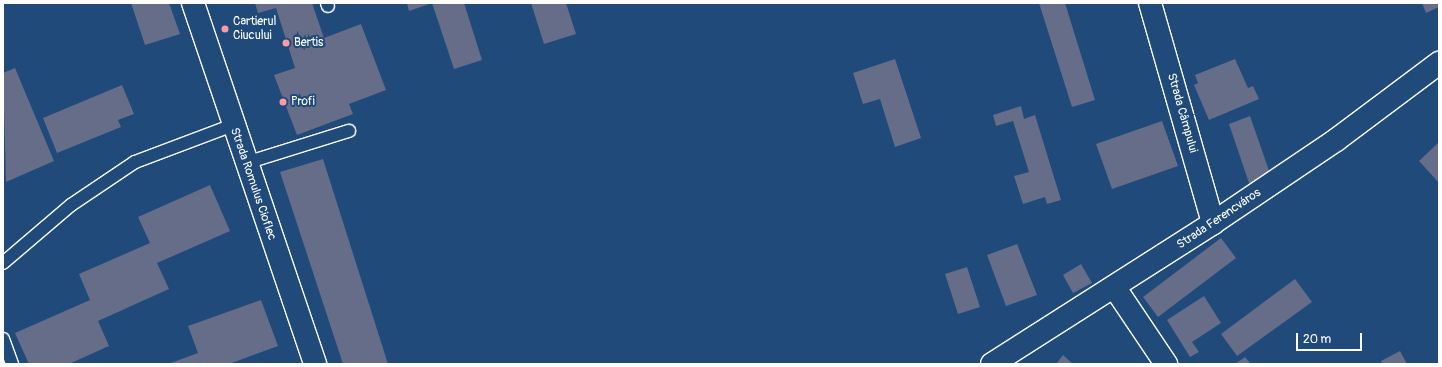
<!DOCTYPE html>
<meta charset="utf-8">
<style>
body{margin:0}
#map{position:relative;width:1442px;height:367px;overflow:hidden;background:#1f4a7a;font-family:Pangolin,sans-serif}
div>[style]{position:absolute}
[style*='--x']{left:calc(var(--x)*1px);top:calc(var(--y)*1px);width:calc(var(--w)*1px);rotate:calc(var(--a)*1deg)}
.building>*{inset:0;background:#656d89}
.roads{filter:drop-shadow(1px 0 #fff) drop-shadow(-1px 0 #fff) drop-shadow(0 1px #fff) drop-shadow(0 -1px #fff)}
.lane>*{height:12px;margin:-6px;padding:0 6px;transform-origin:6px;border-radius:6px;background:#1f4a7a}
.street>*{height:22px;margin:-11px;padding:0 11px;transform-origin:11px;border-radius:11px;background:#1f4a7a}
.dots>*{width:11px;height:11px;translate:-50% -50%;box-sizing:border-box;border:2px solid #1f4a7a;border-radius:50%}
span{translate:-50% -50%;white-space:nowrap;text-align:center;line-height:1.15;-webkit-text-stroke:4px #1f4a7a;paint-order:stroke}
.poi-label{font-size:12px;color:#fff}
.left{translate:0 -50%;text-align:left}
.street-label{font-size:12px;color:#fff}
.frame{position:absolute;inset:0;border:4px solid #fff;pointer-events:none}
.scale{position:absolute;left:1296px;top:333px;width:66px;height:18px;box-sizing:border-box;border:2px solid #fff;border-top:0;padding-left:5px;font-size:12px;line-height:14px;white-space:nowrap;color:#fff;-webkit-text-stroke:3px #1f4a7a;paint-order:stroke}
</style>
<div id="map">
<div class="building">
<i style="clip-path:polygon(131px 3px,169px 3px,180px 34px,145px 45px)"></i>
<i style="clip-path:polygon(255px 3px,312px 3px,324px 38px,361px 24px,386px 90px,349px 104px,353px 114px,297px 135px,274px 75px,295px 68px,276px 8px,258px 13px)"></i>
<i style="clip-path:polygon(407px 3px,432px 3px,409px 11px)"></i>
<i style="clip-path:polygon(432px 3px,464px 3px,482px 60px,454px 69px)"></i>
<i style="clip-path:polygon(531px 3px,566px 3px,576px 34px,544px 44px)"></i>
<i style="clip-path:polygon(1039px 3px,1065px 3px,1095px 100px,1072px 107px)"></i>
<i style="clip-path:polygon(1422px 3px,1439px 3px,1439px 7px,1426px 13px)"></i>
<i style="clip-path:polygon(895px 59px,921px 138px,895px 147px,880px 99px,863px 104px,853px 73px)"></i>
<i style="clip-path:polygon(1235px 59px,1248px 88px,1253px 86px,1259px 99px,1209px 120px,1194px 85px,1198px 83px,1195px 75px)"></i>
<i style="clip-path:polygon(15px 68px,54px 161px,6px 182px,3px 73px)"></i>
<i style="clip-path:polygon(122px 85px,134px 114px,118px 120px,121px 127px,57px 153px,43px 118px)"></i>
<i style="clip-path:polygon(1021px 106px,1024px 119px,1035px 115px,1061px 200px,1047px 204px,1045px 197px,1023px 204px,1014px 176px,1029px 172px,1013px 121px,996px 126px,993px 115px)"></i>
<i style="clip-path:polygon(1250px 116px,1273px 182px,1251px 189px,1229px 124px)"></i>
<i style="clip-path:polygon(1162px 121px,1178px 166px,1112px 189px,1096px 144px)"></i>
<i style="clip-path:polygon(1439px 142px,1439px 183px,1419px 161px)"></i>
<i style="clip-path:polygon(323px 159px,388px 364px,343px 364px,280px 172px)"></i>
<i style="clip-path:polygon(210px 185px,230px 231px,157px 263px,169px 289px,98px 321px,109px 346px,69px 364px,29px 364px,15px 333px,90px 300px,79px 274px,150px 243px,138px 217px)"></i>
<i style="clip-path:polygon(1221px 238px,1236px 258px,1158px 317px,1143px 297px)"></i>
<i style="clip-path:polygon(1017px 244px,1037px 295px,1006px 306px,987px 255px)"></i>
<i style="clip-path:polygon(1081px 264px,1092px 283px,1073px 293px,1063px 275px)"></i>
<i style="clip-path:polygon(967px 267px,980px 307px,958px 314px,945px 274px)"></i>
<i style="clip-path:polygon(1295px 279px,1312px 302px,1237px 356px,1221px 334px)"></i>
<i style="clip-path:polygon(1204px 296px,1221px 323px,1192px 342px,1199px 352px,1190px 357px,1167px 320px)"></i>
<i style="clip-path:polygon(261px 300px,278px 346px,229px 364px,168px 364px,198px 353px,188px 326px)"></i>
<i style="clip-path:polygon(1400px 351px,1407px 364px,1382px 364px,1381px 361px)"></i>
<i style="clip-path:polygon(1063px 355px,1073px 364px,1056px 364px)"></i>
<i style="clip-path:polygon(1245px 357px,1251px 364px,1235px 364px)"></i>
</div>
<div class="roads">
<div class="lane">
<i style="--x:327;--y:3;--w:3;--a:72"></i>
<i style="--x:246;--y:163;--w:108;--a:-17.3"></i>
<i style="--x:3;--y:263;--w:89;--a:-40.5"></i>
<i style="--x:71;--y:205;--w:77;--a:-33.9"></i>
<i style="--x:135;--y:162;--w:105;--a:-20.7"></i>
<i style="--x:3;--y:339;--w:27;--a:70"></i>
</div>
<div class="street">
<i style="--x:193;--y:3;--w:381;--a:71.3"></i>
<i style="--x:1150;--y:3;--w:229;--a:74"></i>
<i style="--x:1115;--y:288;--w:92;--a:56.1"></i>
<i style="--x:992;--y:364;--w:262;--a:-32.5"></i>
<i style="--x:1213;--y:223;--w:148;--a:-34"></i>
<i style="--x:1336;--y:140;--w:129;--a:-36.8"></i>
</div>
</div>
<div class="dots">
<i style="left:225px;top:29px;background:#ff9aa2"></i>
<i style="left:286px;top:43px;background:#ff9aa2"></i>
<i style="left:283px;top:102px;background:#ff9aa2"></i>
</div>
<div class="poi-label">
<span class="left" style="left:233px;top:29px">Cartierul<br>Ciucului</span>
<span class="left" style="left:294px;top:43px">Bertis</span>
<span class="left" style="left:291px;top:102px">Profi</span>
</div>
<div class="street-label">
<span style="left:1182px;top:113px;rotate:74deg">Strada Câmpului</span>
<span style="left:253px;top:184px;rotate:71deg">Strada Romulus Cioflec</span>
<span style="left:1219px;top:219px;rotate:-34deg">Strada Ferencváros</span>
</div>
<div class="frame"></div>
<div class="scale">20 m</div>
</div>
